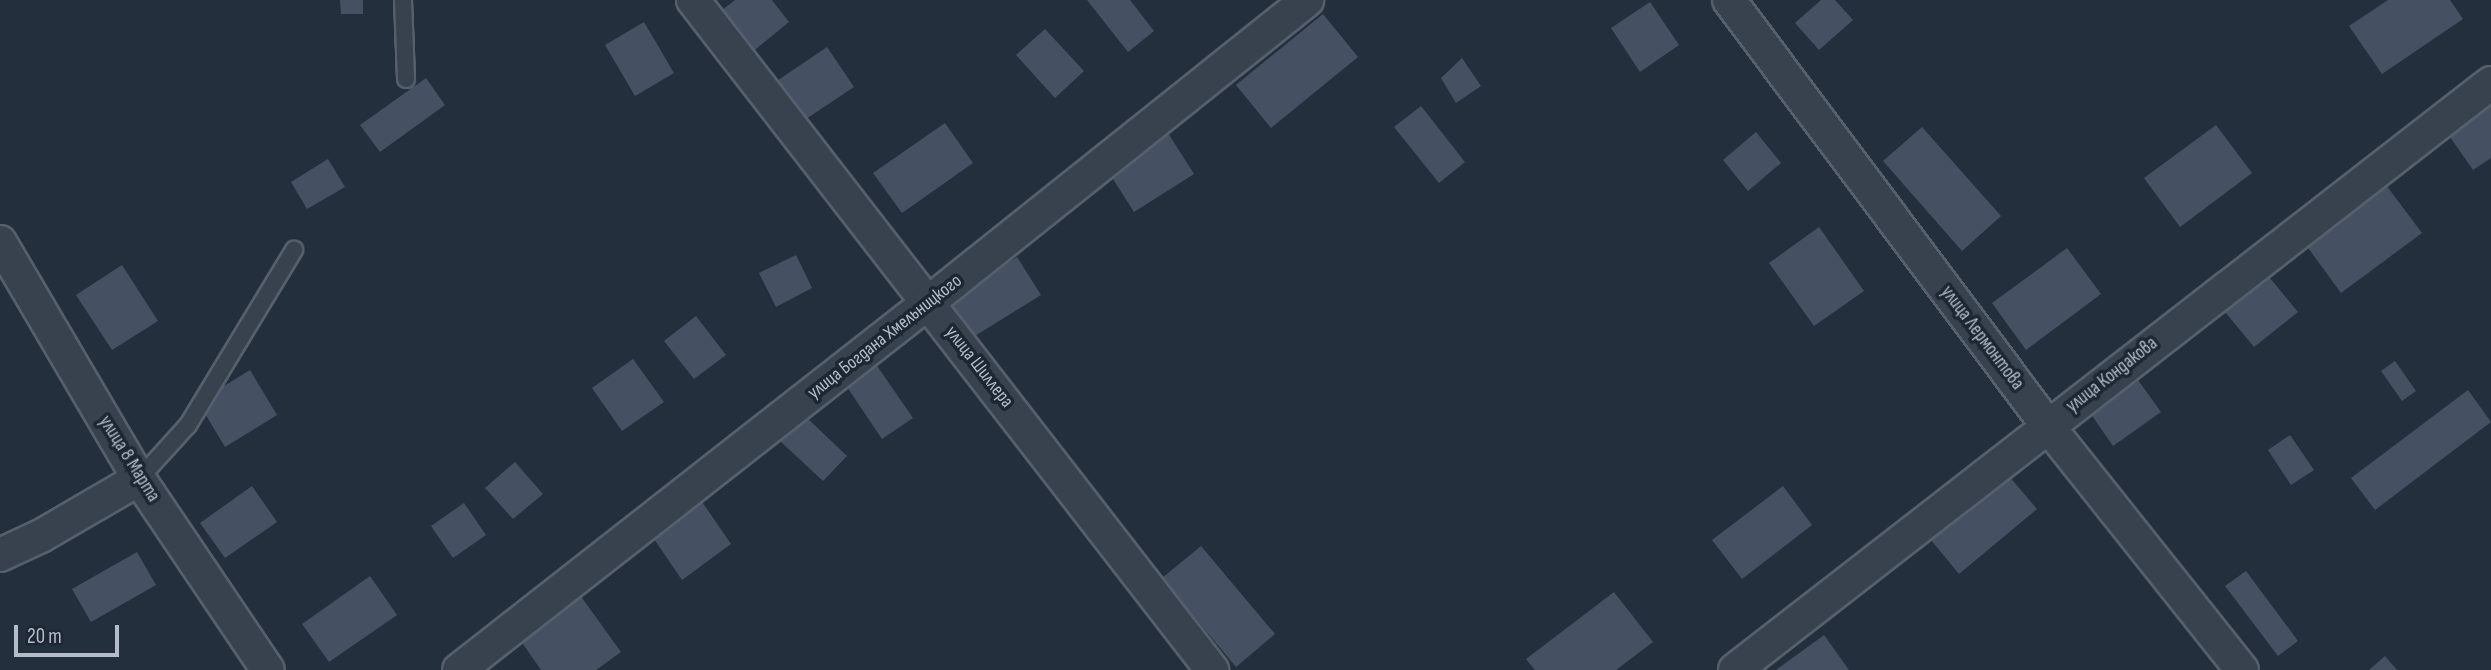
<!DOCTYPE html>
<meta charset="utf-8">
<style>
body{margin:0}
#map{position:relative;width:2491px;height:670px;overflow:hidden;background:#242f3e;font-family:"Sofia Sans Condensed",sans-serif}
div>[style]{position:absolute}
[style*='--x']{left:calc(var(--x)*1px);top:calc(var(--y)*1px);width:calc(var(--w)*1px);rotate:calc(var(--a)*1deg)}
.building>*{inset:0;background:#455162}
.roads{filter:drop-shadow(2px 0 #565f6c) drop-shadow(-2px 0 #565f6c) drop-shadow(0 2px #565f6c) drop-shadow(0 -2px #565f6c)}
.service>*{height:16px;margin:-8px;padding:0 8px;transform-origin:8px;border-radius:8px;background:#38414e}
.minor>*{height:32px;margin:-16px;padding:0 16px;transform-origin:16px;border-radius:16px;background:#38414e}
span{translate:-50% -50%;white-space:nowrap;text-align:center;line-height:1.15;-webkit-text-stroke:7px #1d2633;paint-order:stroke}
.street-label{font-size:19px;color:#b4bcc9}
.scale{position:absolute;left:14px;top:625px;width:105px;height:32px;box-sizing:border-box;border:4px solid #b4bcc9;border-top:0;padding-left:9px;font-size:21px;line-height:24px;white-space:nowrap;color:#b4bcc9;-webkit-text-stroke:5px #1d2633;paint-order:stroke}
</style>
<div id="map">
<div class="building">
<i style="clip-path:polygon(340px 0,363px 0,363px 14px,341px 14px)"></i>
<i style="clip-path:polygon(735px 0,772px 0,789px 22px,745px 58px,712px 18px)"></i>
<i style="clip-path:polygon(1087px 0,1130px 0,1154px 31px,1128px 52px)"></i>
<i style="clip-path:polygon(1821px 0,1835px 0,1853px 20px,1819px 50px,1795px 23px)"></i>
<i style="clip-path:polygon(2388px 0,2450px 0,2463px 19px,2382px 74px,2349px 26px)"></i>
<i style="clip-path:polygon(1650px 2px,1679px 45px,1640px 72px,1611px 28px)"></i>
<i style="clip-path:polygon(1323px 14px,1358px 57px,1271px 128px,1236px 85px)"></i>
<i style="clip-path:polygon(644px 22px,674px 73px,635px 96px,605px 45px)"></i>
<i style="clip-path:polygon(1045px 29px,1084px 71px,1055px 98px,1016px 55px)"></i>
<i style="clip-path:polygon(827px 47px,854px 87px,794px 127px,768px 87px)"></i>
<i style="clip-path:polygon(1462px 58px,1481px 86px,1456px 103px,1441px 78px)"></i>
<i style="clip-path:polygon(426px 78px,445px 105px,380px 152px,360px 125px)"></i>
<i style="clip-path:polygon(2491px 104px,2491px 158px,2473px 170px,2448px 134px)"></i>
<i style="clip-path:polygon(1421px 106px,1465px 162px,1439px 183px,1394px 127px)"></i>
<i style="clip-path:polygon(945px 123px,973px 163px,902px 213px,873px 173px)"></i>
<i style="clip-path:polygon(2216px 125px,2252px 173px,2180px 227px,2144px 178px)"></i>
<i style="clip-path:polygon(1922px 127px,2001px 216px,1962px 251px,1883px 161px)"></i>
<i style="clip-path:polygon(1756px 132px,1781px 163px,1748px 191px,1723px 160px)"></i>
<i style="clip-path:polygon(1168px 133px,1194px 174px,1134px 212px,1108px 171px)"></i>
<i style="clip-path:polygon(328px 159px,345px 187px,307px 209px,291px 182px)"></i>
<i style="clip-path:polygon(2386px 185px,2422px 233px,2341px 293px,2306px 245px)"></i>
<i style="clip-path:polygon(1819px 227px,1864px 291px,1814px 326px,1769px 263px)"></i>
<i style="clip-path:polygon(2067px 248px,2101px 294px,2026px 350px,1992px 303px)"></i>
<i style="clip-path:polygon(796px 255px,812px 288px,776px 307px,759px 273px)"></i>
<i style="clip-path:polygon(1017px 257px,1041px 295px,970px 339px,947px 301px)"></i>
<i style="clip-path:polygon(122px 265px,158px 321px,112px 350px,76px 295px)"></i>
<i style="clip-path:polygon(2265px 272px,2298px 312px,2254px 347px,2221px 307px)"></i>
<i style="clip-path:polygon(696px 316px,726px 355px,694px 379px,664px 341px)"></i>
<i style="clip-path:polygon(633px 359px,664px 402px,622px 431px,592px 388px)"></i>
<i style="clip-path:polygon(873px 360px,913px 418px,882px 439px,843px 381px)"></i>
<i style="clip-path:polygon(2395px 361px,2416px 391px,2402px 401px,2381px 371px)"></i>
<i style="clip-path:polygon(250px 370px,277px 415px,225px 447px,198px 402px)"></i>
<i style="clip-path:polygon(2133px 373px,2161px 412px,2113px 446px,2086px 407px)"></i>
<i style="clip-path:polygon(2468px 390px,2491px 422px,2375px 510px,2351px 478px)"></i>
<i style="clip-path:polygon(804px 415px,847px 456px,823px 481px,780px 441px)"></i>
<i style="clip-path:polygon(2290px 435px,2314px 470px,2291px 485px,2268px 450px)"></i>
<i style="clip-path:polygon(515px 462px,543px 494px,513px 519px,485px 488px)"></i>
<i style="clip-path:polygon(2003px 469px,2037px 509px,1959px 574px,1926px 534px)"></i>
<i style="clip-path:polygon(252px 486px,277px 522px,225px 558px,200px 523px)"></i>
<i style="clip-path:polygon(1783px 486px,1812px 525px,1742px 579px,1712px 540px)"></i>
<i style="clip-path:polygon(698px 496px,731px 544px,682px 580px,652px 536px)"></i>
<i style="clip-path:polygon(464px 503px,486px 535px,453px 558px,431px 526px)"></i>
<i style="clip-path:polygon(1201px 546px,1275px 634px,1236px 667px,1162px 578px)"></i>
<i style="clip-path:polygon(137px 552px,156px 585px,91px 622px,72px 589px)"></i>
<i style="clip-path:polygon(2246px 571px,2298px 641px,2278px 656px,2225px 586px)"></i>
<i style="clip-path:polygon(370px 576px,397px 615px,329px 662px,302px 624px)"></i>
<i style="clip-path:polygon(577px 591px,621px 652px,596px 670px,541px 670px,516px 634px)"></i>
<i style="clip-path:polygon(1614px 592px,1653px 642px,1616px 670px,1535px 670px,1526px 659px)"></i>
<i style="clip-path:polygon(1824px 635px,1849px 670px,1776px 670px)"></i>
<i style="clip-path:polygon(2385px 656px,2397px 670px,2369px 670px)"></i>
</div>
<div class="roads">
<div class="service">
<i style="--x:403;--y:0;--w:79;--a:87.8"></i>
<i style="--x:139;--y:479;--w:73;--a:-47.8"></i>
<i style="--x:188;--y:425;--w:205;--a:-58.8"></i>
</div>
<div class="minor">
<i style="--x:693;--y:0;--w:848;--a:52.24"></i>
<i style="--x:1729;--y:0;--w:531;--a:53.19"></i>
<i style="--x:2047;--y:425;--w:313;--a:51.5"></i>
<i style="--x:0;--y:242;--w:275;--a:59.6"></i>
<i style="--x:139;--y:479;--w:230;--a:56"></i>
<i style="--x:0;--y:555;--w:45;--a:-24.9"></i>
<i style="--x:41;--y:536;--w:113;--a:-30.2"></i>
<i style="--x:459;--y:670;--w:597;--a:-38.06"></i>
<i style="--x:929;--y:302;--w:484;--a:-38.6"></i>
<i style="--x:1735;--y:670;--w:957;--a:-37.83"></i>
</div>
</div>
<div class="street-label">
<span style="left:885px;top:337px;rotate:-38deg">улица Богдана Хмельницкого</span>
<span style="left:1982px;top:338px;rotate:53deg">улица Лермонтова</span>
<span style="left:979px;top:367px;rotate:52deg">улица Шиллера</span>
<span style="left:2112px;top:375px;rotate:-38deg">улица Кондакова</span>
<span style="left:129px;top:459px;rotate:58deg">улица 8 Марта</span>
</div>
<div class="scale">20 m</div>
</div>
